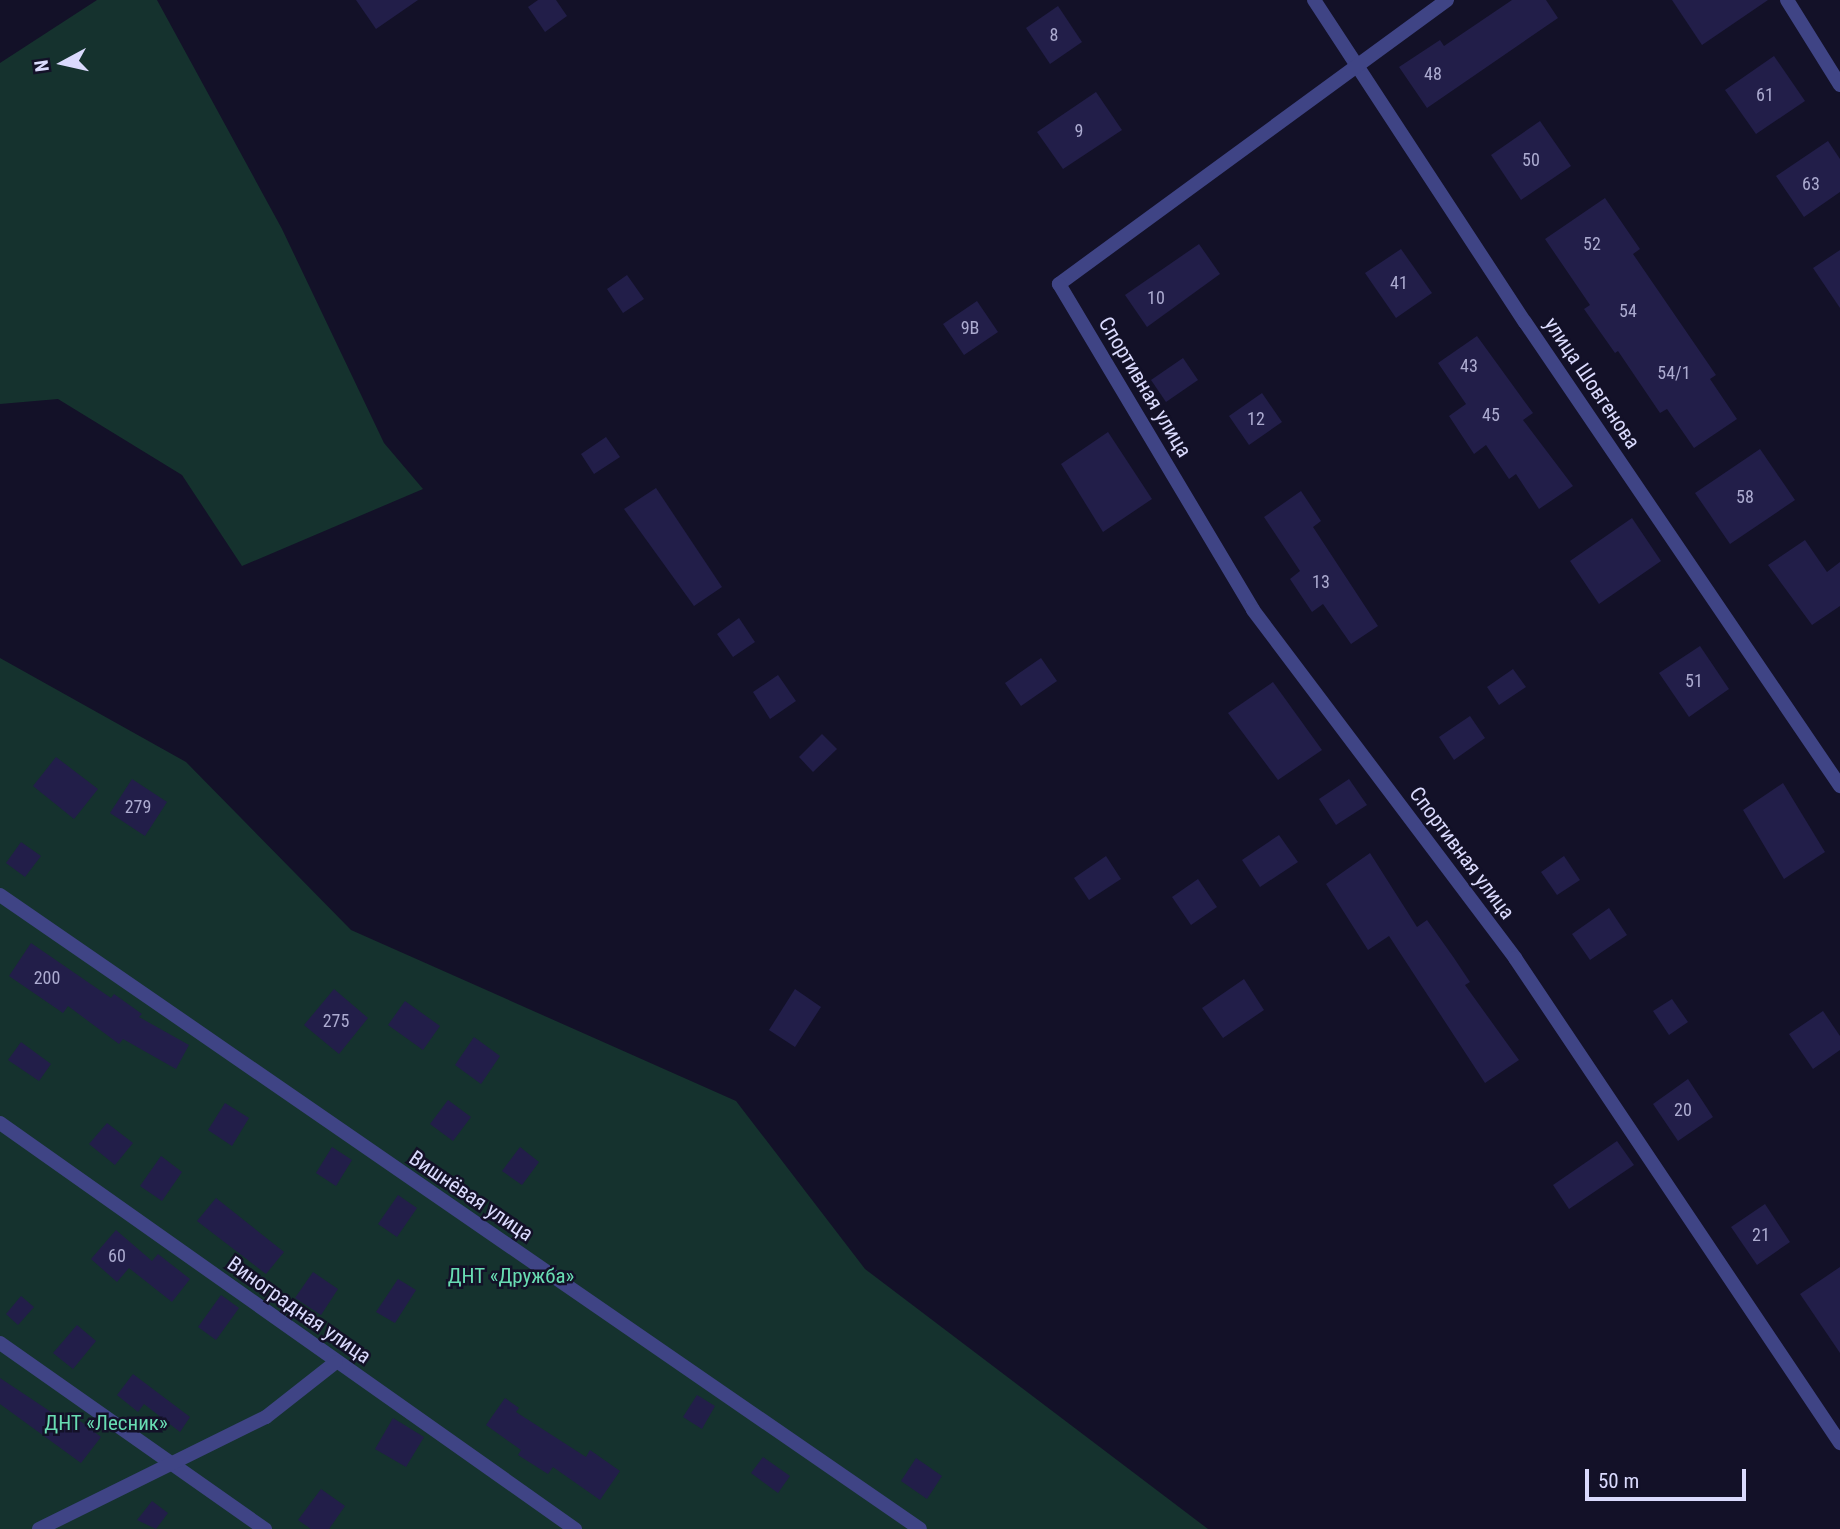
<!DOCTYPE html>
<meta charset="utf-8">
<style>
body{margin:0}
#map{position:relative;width:1840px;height:1529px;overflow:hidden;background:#131128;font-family:"Roboto Condensed",sans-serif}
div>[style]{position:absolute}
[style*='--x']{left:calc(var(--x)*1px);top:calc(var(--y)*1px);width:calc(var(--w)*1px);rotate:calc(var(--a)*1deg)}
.green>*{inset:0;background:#15322e}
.building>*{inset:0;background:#221e49}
.minor>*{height:14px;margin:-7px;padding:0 7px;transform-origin:7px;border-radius:7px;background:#3f4485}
span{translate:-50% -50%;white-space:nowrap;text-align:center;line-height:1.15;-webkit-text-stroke:5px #131128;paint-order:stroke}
.number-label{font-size:18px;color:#acabd0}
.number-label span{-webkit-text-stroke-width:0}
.street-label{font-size:21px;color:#dadafd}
.park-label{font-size:21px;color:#68dcb2}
.north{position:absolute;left:28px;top:28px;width:70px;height:70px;-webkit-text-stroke:5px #131128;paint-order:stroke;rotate:262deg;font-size:19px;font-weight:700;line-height:28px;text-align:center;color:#dadafd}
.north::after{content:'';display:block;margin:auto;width:24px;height:32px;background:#dadafd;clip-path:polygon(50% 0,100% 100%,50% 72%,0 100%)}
.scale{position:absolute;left:1585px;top:1469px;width:161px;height:32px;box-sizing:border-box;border:4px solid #dadafd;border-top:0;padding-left:9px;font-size:21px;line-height:24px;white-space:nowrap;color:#dadafd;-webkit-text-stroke:5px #131128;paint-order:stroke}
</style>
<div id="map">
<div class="green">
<i style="clip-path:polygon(97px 0,157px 0,282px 229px,384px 443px,423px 489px,242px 566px,182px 475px,58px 399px,0 404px,0 63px)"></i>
<i style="clip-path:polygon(0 658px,186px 762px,351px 930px,736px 1101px,865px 1269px,1208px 1529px,0 1529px)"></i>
</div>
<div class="building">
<i style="clip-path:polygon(356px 0,418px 0,376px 29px)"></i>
<i style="clip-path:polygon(538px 0,556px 0,567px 16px,545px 32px,528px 7px)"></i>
<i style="clip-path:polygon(1512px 0,1546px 0,1558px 18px,1427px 108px,1399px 67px,1440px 40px,1444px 46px)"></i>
<i style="clip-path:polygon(1672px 0,1768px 0,1702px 45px)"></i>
<i style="clip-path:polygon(1058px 6px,1082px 42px,1050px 64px,1026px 28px)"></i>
<i style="clip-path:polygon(1774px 56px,1805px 101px,1756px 134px,1725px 90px)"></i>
<i style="clip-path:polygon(1096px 92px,1122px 130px,1063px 169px,1037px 132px)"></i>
<i style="clip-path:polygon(1540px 121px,1571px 166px,1521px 200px,1491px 155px)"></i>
<i style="clip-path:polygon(1828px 141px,1840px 159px,1840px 192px,1804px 217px,1776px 176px)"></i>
<i style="clip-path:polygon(1605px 198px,1640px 249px,1633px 254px,1716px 375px,1710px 379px,1737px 419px,1694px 448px,1667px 409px,1660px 413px,1618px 351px,1615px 353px,1584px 309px,1590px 305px,1545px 239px)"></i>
<i style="clip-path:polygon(1199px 244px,1220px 274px,1147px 327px,1125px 295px)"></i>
<i style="clip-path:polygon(1401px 249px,1432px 293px,1396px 318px,1365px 273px)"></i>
<i style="clip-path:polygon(1840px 250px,1840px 308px,1813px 268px)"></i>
<i style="clip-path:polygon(627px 275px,644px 299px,623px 313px,607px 289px)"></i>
<i style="clip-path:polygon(977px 301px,998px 332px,964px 355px,943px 324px)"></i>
<i style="clip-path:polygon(1477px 336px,1533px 413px,1523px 420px,1573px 486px,1539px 509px,1516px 474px,1509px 479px,1486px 445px,1474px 454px,1449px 416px,1466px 404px,1438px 363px)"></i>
<i style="clip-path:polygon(1183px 358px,1198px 380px,1166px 402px,1151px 380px)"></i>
<i style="clip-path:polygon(1262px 393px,1282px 422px,1249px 445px,1229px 416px)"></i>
<i style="clip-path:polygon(1108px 432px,1152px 499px,1103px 532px,1061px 464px)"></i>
<i style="clip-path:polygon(606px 437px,620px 457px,594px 474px,581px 454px)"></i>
<i style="clip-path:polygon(1760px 449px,1795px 500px,1730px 544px,1695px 493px)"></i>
<i style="clip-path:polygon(656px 488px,722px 587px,694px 606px,624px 509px)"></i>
<i style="clip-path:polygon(1301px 491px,1321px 521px,1313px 527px,1378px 626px,1351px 644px,1323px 604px,1312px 612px,1290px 579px,1300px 571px,1264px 517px)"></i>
<i style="clip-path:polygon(1632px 518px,1661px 561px,1599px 604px,1570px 561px)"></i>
<i style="clip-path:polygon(1805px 540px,1827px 572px,1840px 562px,1840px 606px,1812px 625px,1768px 565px)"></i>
<i style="clip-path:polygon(739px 618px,755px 642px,733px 657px,717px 634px)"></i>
<i style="clip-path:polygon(1700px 646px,1729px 689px,1689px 717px,1659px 673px)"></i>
<i style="clip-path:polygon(1041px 658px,1057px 681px,1021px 706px,1005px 683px)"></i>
<i style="clip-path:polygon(1513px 669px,1526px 687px,1499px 705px,1487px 687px)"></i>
<i style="clip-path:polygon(778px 675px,796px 701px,770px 719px,753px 692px)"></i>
<i style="clip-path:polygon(1273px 682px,1322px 750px,1278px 780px,1228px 713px)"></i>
<i style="clip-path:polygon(1470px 716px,1485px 738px,1454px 760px,1439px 737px)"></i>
<i style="clip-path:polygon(822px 734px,837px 749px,813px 772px,799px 757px)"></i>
<i style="clip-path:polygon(56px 757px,98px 789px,74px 819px,33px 786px)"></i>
<i style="clip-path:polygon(132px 779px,167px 802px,145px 836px,110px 813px)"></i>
<i style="clip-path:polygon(1349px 779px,1367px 805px,1336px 825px,1319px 799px)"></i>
<i style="clip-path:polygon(1783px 783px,1825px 852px,1784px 879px,1743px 810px)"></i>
<i style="clip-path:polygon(1279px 835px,1298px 862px,1260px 887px,1242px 860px)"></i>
<i style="clip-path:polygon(21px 842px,41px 856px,25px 877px,6px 863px)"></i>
<i style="clip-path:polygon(1370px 853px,1417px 927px,1427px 920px,1454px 958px,1470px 982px,1465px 985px,1519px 1060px,1485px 1083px,1389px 936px,1368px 950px,1326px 884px)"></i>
<i style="clip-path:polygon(1106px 856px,1121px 879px,1089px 900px,1074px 878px)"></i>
<i style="clip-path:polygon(1564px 856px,1580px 880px,1557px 895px,1541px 872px)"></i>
<i style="clip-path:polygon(1198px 879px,1217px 907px,1191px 925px,1172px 897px)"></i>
<i style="clip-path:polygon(1609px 908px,1627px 935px,1590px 960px,1572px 934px)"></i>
<i style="clip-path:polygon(31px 943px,111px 998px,114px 994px,142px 1014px,139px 1017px,189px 1045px,176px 1069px,123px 1039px,119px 1044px,68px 1006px,63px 1013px,9px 976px)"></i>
<i style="clip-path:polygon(1244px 979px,1264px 1010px,1223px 1038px,1202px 1008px)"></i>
<i style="clip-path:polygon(334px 989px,368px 1018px,339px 1054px,304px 1025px)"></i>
<i style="clip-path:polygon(795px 989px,821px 1007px,795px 1047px,769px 1030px)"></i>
<i style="clip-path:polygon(1672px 999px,1688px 1022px,1669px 1035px,1653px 1011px)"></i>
<i style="clip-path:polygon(405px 1001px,440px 1026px,423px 1050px,388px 1025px)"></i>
<i style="clip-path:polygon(1823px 1011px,1840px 1036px,1840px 1050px,1813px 1069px,1789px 1034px)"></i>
<i style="clip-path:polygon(474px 1037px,500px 1056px,481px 1084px,455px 1065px)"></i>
<i style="clip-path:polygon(21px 1042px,51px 1064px,39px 1081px,8px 1060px)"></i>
<i style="clip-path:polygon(1688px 1079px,1713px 1117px,1678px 1141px,1653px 1104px)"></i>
<i style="clip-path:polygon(448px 1100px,471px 1117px,453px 1141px,430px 1124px)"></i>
<i style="clip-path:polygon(225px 1103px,249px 1118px,232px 1146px,208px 1130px)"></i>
<i style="clip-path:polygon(107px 1123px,133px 1143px,115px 1165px,89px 1144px)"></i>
<i style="clip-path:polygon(1617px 1141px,1634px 1165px,1569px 1209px,1553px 1185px)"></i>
<i style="clip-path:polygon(332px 1147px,352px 1160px,336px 1186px,316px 1173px)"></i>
<i style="clip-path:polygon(520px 1147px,539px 1162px,522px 1185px,502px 1171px)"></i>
<i style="clip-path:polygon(161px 1156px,182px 1172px,162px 1201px,140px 1186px)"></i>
<i style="clip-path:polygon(398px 1195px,417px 1208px,397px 1237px,378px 1224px)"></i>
<i style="clip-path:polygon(216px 1198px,284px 1252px,266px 1274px,197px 1221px)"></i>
<i style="clip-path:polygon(1765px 1204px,1790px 1242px,1757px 1265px,1731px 1227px)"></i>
<i style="clip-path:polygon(116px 1230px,152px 1261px,158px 1254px,190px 1279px,172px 1302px,129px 1268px,117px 1282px,91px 1259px)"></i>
<i style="clip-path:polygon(1840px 1267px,1840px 1353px,1800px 1294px)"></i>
<i style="clip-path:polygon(313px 1272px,338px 1289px,321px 1315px,295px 1298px)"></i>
<i style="clip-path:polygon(398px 1279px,416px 1290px,395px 1323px,376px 1312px)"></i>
<i style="clip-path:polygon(221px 1295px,239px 1308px,216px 1340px,198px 1327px)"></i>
<i style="clip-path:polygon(21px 1296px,34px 1307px,18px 1325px,6px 1314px)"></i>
<i style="clip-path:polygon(77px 1325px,96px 1341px,73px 1369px,53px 1353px)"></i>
<i style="clip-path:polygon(133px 1374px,190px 1417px,180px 1432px,144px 1404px,138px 1412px,117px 1395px)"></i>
<i style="clip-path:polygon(0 1378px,75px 1428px,80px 1421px,101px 1437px,81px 1463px,0 1404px)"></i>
<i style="clip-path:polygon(697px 1395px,715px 1406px,702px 1429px,683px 1417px)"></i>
<i style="clip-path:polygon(505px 1398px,519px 1408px,516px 1412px,586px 1457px,590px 1450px,620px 1471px,600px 1500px,553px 1467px,548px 1474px,518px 1455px,521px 1450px,486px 1425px)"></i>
<i style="clip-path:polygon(393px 1418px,424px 1437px,406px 1467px,375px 1449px)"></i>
<i style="clip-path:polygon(763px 1457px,790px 1476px,778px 1493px,751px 1473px)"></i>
<i style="clip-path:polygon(916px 1458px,942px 1476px,927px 1499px,901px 1481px)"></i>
<i style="clip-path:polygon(321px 1489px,345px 1506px,329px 1529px,311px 1529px,298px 1520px)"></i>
<i style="clip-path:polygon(152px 1501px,168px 1513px,156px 1529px,137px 1520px)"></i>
</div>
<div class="minor">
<i style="--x:1314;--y:0;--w:385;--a:56.8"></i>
<i style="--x:1525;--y:322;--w:561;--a:55.83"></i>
<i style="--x:1447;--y:0;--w:481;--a:143.8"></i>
<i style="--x:1059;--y:284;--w:379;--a:59.2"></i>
<i style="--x:1253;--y:610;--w:436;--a:53"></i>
<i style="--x:1515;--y:958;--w:584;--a:56.17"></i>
<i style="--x:1787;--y:0;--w:100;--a:58.1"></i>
<i style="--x:0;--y:895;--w:1117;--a:34.57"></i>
<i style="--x:0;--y:1123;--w:704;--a:35.23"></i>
<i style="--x:0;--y:1343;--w:324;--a:35.1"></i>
<i style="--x:39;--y:1529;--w:253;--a:-26.3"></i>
<i style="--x:266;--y:1417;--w:89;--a:-38.2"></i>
</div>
<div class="number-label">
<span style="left:1054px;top:35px">8</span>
<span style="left:1433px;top:74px">48</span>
<span style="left:1765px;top:95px">61</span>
<span style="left:1079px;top:131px">9</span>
<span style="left:1531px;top:160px">50</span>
<span style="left:1811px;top:184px">63</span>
<span style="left:1592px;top:244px">52</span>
<span style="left:1399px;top:283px">41</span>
<span style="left:1156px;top:298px">10</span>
<span style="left:1628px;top:311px">54</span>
<span style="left:970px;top:328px">9В</span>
<span style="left:1469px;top:366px">43</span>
<span style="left:1674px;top:373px">54/1</span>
<span style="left:1491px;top:415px">45</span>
<span style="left:1256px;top:419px">12</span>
<span style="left:1745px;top:497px">58</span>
<span style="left:1321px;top:582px">13</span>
<span style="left:1694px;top:681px">51</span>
<span style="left:138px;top:807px">279</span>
<span style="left:47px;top:978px">200</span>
<span style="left:336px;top:1021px">275</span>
<span style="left:1683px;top:1110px">20</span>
<span style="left:1761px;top:1235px">21</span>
<span style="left:117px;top:1256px">60</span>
</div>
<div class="street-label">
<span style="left:1592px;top:383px;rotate:56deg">улица Шовгенова</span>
<span style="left:1145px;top:387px;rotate:59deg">Спортивная улица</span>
<span style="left:1462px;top:853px;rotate:53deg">Спортивная улица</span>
<span style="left:471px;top:1196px;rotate:34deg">Вишнёвая улица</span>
<span style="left:299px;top:1310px;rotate:35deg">Виноградная улица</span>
</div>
<div class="park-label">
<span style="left:511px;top:1276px">ДНТ «Дружба»</span>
<span style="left:106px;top:1423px">ДНТ «Лесник»</span>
</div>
<div class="north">N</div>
<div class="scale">50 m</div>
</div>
